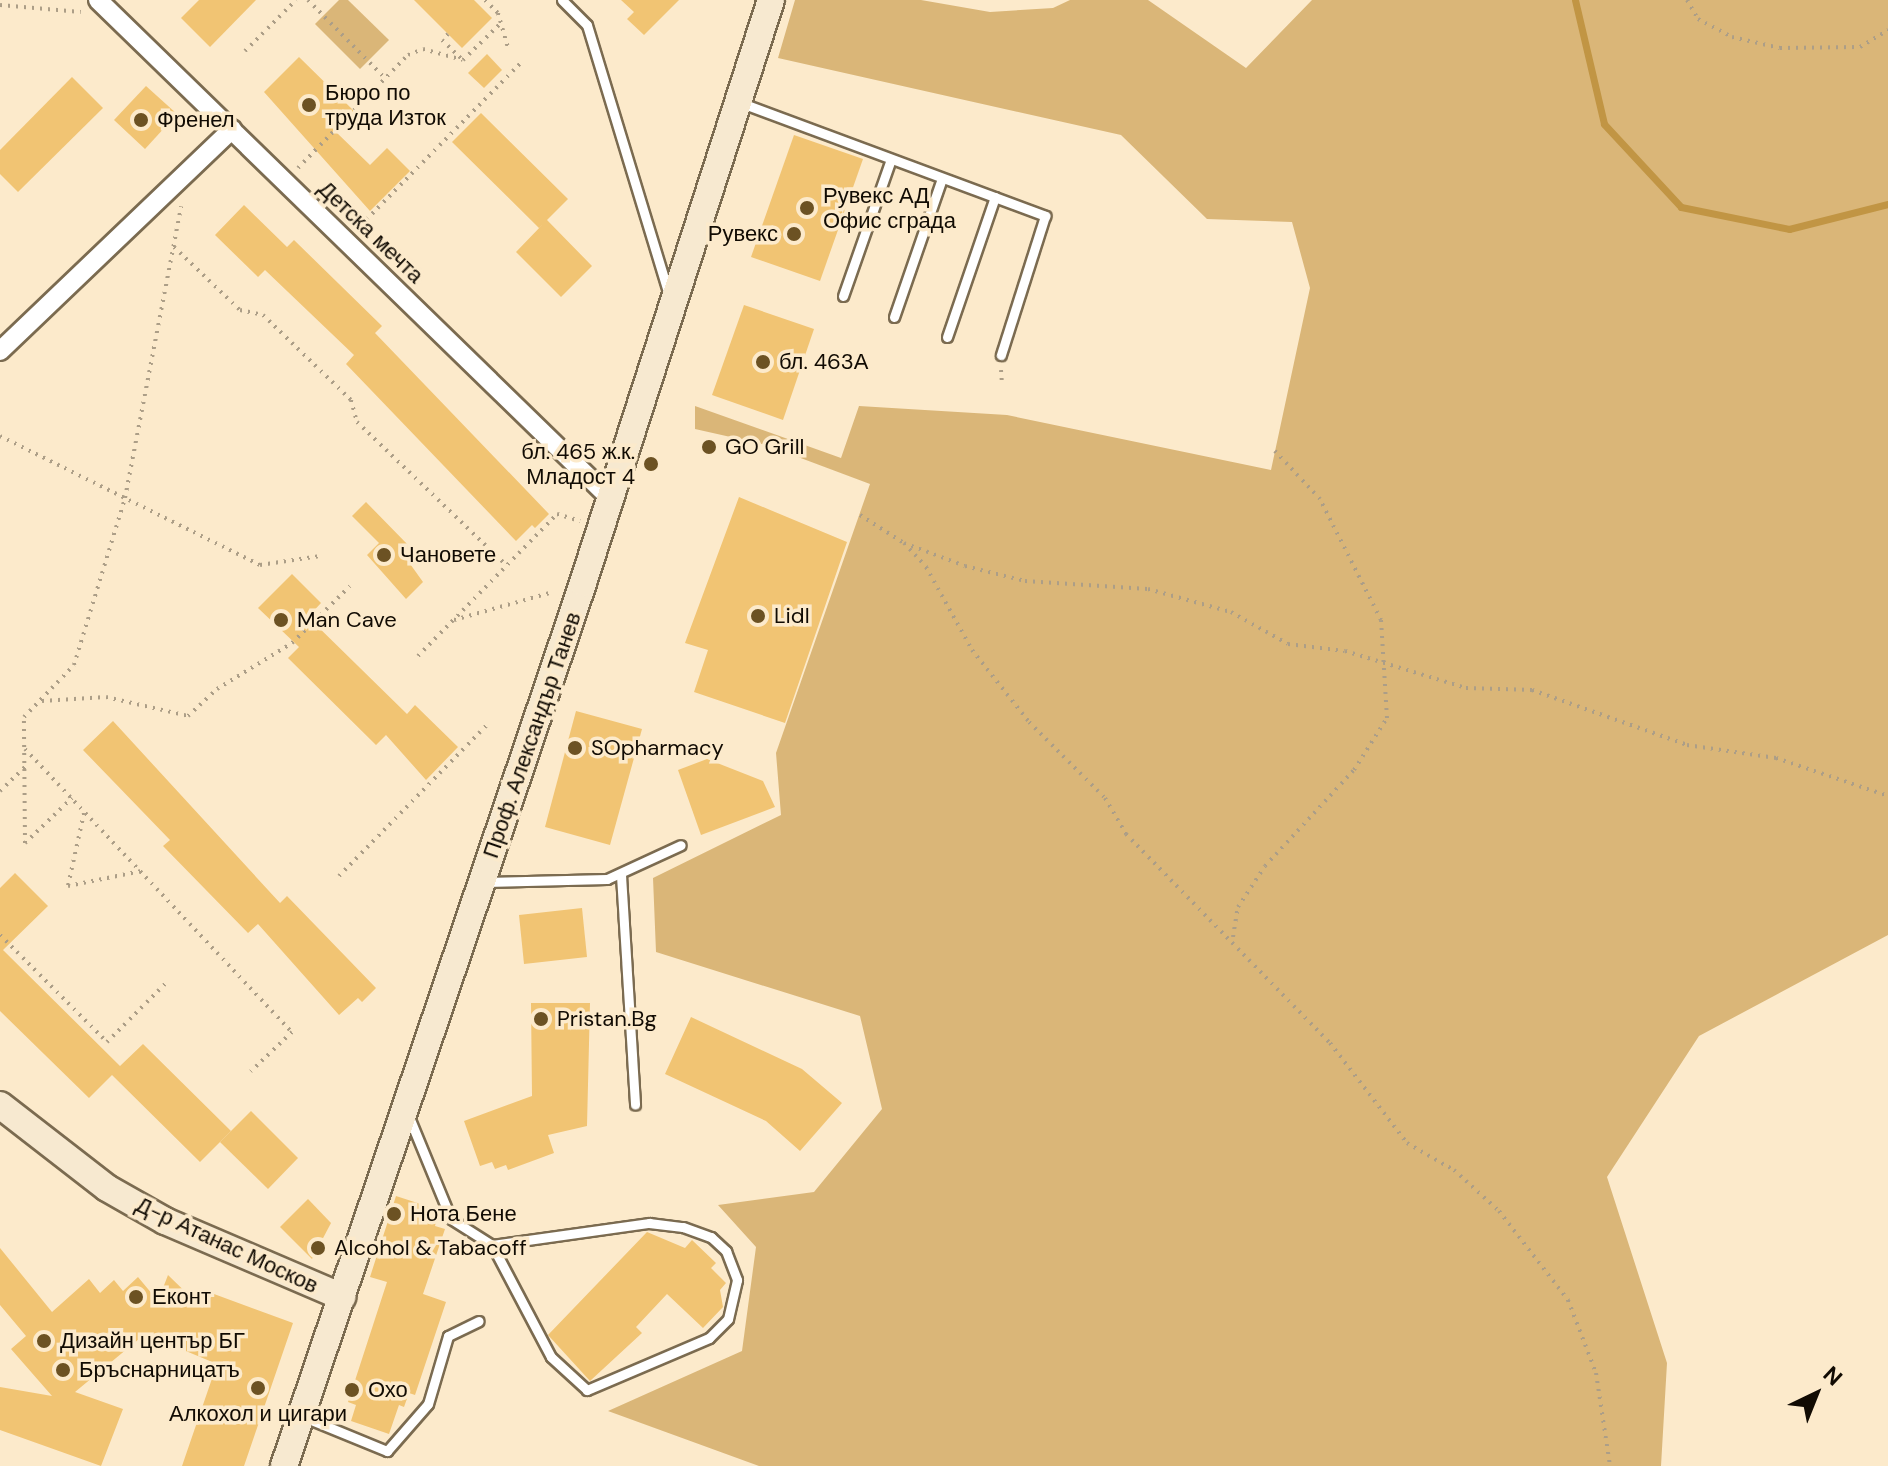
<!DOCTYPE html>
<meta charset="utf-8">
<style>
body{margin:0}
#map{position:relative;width:1888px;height:1466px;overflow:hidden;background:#fceacb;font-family:"DM Sans",sans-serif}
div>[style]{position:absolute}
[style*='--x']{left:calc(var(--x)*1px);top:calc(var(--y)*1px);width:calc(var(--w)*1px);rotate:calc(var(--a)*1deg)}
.green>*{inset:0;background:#dab678}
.stream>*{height:7px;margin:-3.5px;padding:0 3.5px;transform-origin:3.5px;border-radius:3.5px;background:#c19544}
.building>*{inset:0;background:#f1c473}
.path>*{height:4px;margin-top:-2px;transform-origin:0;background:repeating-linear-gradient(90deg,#ac9e87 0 2px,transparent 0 8px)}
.roads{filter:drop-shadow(2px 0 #7b6b50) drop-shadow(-2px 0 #7b6b50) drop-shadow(0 2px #7b6b50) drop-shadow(0 -2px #7b6b50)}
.lane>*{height:9px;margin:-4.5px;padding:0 4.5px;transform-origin:4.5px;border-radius:4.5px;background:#fff}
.street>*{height:18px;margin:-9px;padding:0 9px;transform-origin:9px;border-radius:9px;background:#fff}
.secondary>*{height:26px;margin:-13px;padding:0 13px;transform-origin:13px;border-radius:13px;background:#f7e9d0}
.dots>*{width:22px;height:22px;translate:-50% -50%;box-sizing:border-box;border:4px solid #fceacb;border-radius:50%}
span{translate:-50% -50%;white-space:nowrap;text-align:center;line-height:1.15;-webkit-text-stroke:7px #fceacb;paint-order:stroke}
.poi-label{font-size:22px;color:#110b03}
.left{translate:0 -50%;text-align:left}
.right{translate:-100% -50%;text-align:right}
.street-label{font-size:22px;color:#110b03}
.north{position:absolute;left:1776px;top:1354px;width:80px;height:80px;-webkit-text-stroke:6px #fceacb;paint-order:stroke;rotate:43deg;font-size:22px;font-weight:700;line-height:32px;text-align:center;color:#110b03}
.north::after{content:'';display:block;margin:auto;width:28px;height:36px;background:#110b03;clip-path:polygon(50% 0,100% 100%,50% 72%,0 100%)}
</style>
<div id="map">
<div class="green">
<i style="clip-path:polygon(339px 0,348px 0,389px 40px,360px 69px,315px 24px)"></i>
<i style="clip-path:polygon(795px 0,921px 0,990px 12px,1053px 8px,1070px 0,1148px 0,1246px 68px,1312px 0,1888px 0,1888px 935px,1699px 1036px,1607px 1177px,1667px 1363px,1661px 1466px,759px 1466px,608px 1411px,742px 1351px,756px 1247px,718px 1205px,814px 1192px,882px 1109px,860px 1016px,656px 952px,653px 878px,781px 815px,776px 753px,870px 484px,766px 445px,695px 429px,695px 406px,841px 458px,859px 406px,1007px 415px,1271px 470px,1310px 288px,1292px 222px,1207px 219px,1121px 135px,778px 58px)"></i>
</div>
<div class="stream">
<i style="--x:1575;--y:0;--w:127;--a:76.8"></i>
<i style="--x:1604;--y:124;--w:113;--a:47.1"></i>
<i style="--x:1681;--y:207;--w:110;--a:11.5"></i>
<i style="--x:1789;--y:229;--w:102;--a:-14.2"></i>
</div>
<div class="building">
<i style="clip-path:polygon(199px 0,256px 0,210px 47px,181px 18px)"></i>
<i style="clip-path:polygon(414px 0,474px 0,492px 18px,462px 48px)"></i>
<i style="clip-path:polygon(621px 0,679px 0,644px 35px,627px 19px,634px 12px)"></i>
<i style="clip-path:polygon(487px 54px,502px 70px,484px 88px,468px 73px)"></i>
<i style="clip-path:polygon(299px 57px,354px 111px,335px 131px,370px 165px,387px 148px,410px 171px,370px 211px,264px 92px)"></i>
<i style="clip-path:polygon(72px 77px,103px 108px,18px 192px,0 174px,0 150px)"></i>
<i style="clip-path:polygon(146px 86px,177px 114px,145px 149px,114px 120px)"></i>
<i style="clip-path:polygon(481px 113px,568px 199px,547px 220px,592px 266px,561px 297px,516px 252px,543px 224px,539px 228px,452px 142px)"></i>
<i style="clip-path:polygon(794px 135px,863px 159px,820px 281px,751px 257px)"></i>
<i style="clip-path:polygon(244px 205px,287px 247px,294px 240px,382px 326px,375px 333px,549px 514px,535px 528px,532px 525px,516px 541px,346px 364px,354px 355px,265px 270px,258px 277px,215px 235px)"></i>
<i style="clip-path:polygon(744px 305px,814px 329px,783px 420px,712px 395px)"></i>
<i style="clip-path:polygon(739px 497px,847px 542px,785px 723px,694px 692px,708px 650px,685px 643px)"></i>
<i style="clip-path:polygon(366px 502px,410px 547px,403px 554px,423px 582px,406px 599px,367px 555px,379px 543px,352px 516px)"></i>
<i style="clip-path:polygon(292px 574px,321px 603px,308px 617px,407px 714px,415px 705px,458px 747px,426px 780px,386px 735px,376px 745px,288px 658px,299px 647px,258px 608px)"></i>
<i style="clip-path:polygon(576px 711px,642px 729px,610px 845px,545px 827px)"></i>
<i style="clip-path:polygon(113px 721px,280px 903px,287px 896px,376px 988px,362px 1002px,358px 998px,339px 1015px,258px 924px,248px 933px,163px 846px,170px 840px,83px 750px)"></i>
<i style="clip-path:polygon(707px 759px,763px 781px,775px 807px,701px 835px,678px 770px)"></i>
<i style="clip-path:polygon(15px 873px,48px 906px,3px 950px,120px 1066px,143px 1044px,231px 1131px,200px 1162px,112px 1075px,89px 1098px,0 1011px,0 888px)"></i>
<i style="clip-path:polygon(582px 908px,587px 957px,524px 964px,519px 915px)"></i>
<i style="clip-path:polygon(531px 1003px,590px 1003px,587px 1126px,548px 1135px,554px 1153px,508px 1170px,506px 1165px,495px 1169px,492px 1162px,480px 1166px,464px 1121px,532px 1096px)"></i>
<i style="clip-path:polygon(691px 1017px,802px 1069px,842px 1103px,800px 1151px,766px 1121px,665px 1074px)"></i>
<i style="clip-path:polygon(251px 1111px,298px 1158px,268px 1189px,220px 1142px)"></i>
<i style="clip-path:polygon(396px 1196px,439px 1210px,435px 1226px,445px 1229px,423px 1294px,446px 1302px,415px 1395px,409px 1393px,404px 1407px,399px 1405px,389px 1434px,351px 1421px,356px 1405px,348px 1402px,387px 1282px,370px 1277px)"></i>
<i style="clip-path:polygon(308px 1199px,331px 1223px,312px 1259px,280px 1227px)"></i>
<i style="clip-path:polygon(647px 1232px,685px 1248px,692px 1240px,716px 1263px,711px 1268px,726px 1283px,720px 1290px,723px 1307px,703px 1328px,667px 1294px,636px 1327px,642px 1333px,590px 1381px,548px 1335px)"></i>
<i style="clip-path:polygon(0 1248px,52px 1312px,89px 1279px,100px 1293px,114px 1280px,123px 1291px,138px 1277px,158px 1301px,168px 1275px,201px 1307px,214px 1294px,293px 1323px,244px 1466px,182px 1466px,217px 1364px,145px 1334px,75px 1392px,123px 1409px,101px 1466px,0 1430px,0 1387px,52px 1396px,11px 1349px,26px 1336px,0 1305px)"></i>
</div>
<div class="path">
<i style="--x:308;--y:0;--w:110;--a:45.4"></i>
<i style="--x:485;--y:0;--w:18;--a:45"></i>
<i style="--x:498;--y:13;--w:36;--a:74"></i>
<i style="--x:1687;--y:0;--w:22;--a:60"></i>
<i style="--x:1698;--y:19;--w:38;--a:28"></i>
<i style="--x:1732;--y:37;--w:49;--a:12.9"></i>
<i style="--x:1780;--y:48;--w:80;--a:-0.7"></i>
<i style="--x:1860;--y:47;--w:33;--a:-31"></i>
<i style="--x:0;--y:5;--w:81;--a:4.9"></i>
<i style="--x:448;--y:34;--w:8;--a:135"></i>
<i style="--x:442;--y:40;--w:29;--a:44"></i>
<i style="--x:463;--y:60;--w:53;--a:-44.2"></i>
<i style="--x:245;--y:51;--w:72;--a:-45"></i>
<i style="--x:298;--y:168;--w:158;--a:-45.8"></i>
<i style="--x:408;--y:55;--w:16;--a:-22"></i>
<i style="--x:423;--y:49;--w:41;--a:15.4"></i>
<i style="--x:361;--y:225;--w:229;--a:-45.4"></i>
<i style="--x:174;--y:247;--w:91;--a:43.7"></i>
<i style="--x:240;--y:310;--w:24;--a:12"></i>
<i style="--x:263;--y:315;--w:122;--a:44"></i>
<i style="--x:351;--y:400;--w:23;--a:75"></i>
<i style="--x:357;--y:422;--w:207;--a:43.8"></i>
<i style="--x:1001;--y:370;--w:13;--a:86"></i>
<i style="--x:0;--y:436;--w:290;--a:26.4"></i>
<i style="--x:260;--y:565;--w:61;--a:-8.5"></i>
<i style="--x:860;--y:515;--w:52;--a:32.5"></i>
<i style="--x:904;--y:543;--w:65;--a:20.7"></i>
<i style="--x:965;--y:566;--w:62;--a:14"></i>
<i style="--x:1025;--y:581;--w:123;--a:3.7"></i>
<i style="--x:1148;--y:589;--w:86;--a:15.5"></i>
<i style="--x:1231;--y:612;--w:65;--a:29.3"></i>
<i style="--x:1288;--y:644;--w:57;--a:7"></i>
<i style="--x:1345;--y:651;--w:127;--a:17"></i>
<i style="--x:1466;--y:688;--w:66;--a:1.7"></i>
<i style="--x:1532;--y:690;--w:164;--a:19.5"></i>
<i style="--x:1687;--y:745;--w:90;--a:8.3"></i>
<i style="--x:1776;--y:758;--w:118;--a:18.7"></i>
<i style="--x:904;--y:543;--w:33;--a:47"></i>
<i style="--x:926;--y:567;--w:95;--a:61"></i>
<i style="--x:972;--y:650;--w:92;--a:51.6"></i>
<i style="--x:1029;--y:722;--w:107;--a:45"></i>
<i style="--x:1105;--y:798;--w:42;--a:59.7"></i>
<i style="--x:1126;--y:834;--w:292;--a:45.7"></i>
<i style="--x:1330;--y:1043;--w:126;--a:52.4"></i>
<i style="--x:1407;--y:1143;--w:54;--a:29.9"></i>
<i style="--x:1454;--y:1170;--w:61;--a:42.3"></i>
<i style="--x:1499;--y:1211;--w:113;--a:52.2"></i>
<i style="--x:1568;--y:1300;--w:78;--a:69"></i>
<i style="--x:1596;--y:1373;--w:94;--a:81.4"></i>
<i style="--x:454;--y:620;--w:103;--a:-15.8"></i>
<i style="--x:418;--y:656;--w:199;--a:-45.6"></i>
<i style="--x:557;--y:514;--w:24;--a:17"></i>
<i style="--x:42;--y:701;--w:64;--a:-3.6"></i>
<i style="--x:106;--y:697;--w:84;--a:13"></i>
<i style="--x:188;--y:716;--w:40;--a:-43"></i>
<i style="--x:217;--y:689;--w:88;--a:-31.5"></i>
<i style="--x:292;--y:643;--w:81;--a:-44.5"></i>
<i style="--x:25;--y:749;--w:389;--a:46.7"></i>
<i style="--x:292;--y:1032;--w:57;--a:136.4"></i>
<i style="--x:0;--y:791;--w:35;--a:-44"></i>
<i style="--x:84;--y:813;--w:75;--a:102.4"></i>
<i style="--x:68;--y:886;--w:75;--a:-11.6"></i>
<i style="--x:25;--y:843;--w:126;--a:-90.5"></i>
<i style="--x:24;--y:717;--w:72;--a:-46.1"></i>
<i style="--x:74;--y:665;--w:175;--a:-73"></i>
<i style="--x:125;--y:498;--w:297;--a:-79.1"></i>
<i style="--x:25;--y:843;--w:65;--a:-43.8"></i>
<i style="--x:339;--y:876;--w:211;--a:-45.6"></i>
<i style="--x:0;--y:935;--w:151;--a:45"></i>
<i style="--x:107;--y:1042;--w:82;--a:-45"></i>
<i style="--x:1233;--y:937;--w:30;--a:-81"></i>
<i style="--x:1238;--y:907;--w:49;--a:-56.6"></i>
<i style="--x:1265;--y:866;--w:131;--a:-47.2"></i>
<i style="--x:1354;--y:770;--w:62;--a:-57.6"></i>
<i style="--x:1387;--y:718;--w:98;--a:-93.5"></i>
<i style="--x:1381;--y:620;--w:136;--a:-116.8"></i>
<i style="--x:1320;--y:499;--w:66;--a:-133.2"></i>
</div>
<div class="roads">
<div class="lane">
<i style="--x:562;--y:0;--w:35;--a:45"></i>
<i style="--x:587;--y:25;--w:282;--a:73.1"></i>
<i style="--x:739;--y:102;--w:327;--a:20.4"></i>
<i style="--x:1045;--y:216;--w:146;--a:107.6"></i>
<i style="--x:843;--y:296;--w:145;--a:-70.7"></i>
<i style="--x:894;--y:317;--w:147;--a:-70.9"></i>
<i style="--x:947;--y:337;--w:148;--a:-71.1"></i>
<i style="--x:621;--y:875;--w:230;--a:86.5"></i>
<i style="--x:486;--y:882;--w:121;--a:-1.4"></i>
<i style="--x:607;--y:879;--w:81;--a:-24.7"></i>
<i style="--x:409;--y:1117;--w:110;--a:67.6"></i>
<i style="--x:451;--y:1219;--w:49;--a:32.4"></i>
<i style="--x:492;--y:1245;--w:159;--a:-8"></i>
<i style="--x:649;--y:1223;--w:34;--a:7"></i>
<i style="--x:683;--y:1227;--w:30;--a:20"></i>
<i style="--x:711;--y:1237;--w:21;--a:43"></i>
<i style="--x:726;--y:1251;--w:31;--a:69"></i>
<i style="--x:737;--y:1280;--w:40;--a:103"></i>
<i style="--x:728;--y:1319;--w:27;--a:135"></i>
<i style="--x:709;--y:1338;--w:133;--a:156.9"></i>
<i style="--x:587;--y:1390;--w:49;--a:-137.5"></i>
<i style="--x:551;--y:1357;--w:127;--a:-117.8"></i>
<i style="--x:304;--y:1417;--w:90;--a:22.3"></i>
<i style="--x:387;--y:1451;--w:62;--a:-48.9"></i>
<i style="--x:428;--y:1404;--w:71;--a:-73.6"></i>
<i style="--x:448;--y:1336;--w:34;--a:-26"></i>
</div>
<div class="street">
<i style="--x:98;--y:0;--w:714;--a:44.21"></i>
<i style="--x:0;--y:351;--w:321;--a:-43.7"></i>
</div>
<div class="secondary">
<i style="--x:0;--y:1105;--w:135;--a:37.8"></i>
<i style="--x:107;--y:1188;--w:67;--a:29.6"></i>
<i style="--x:165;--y:1221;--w:193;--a:23.2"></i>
<i style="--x:284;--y:1466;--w:932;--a:-71.29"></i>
<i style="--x:583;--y:583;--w:613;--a:-72.13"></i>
</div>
</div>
<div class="dots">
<i style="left:309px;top:105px;background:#6c5223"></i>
<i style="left:141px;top:120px;background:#6c5223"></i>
<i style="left:807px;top:208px;background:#6c5223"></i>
<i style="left:794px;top:234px;background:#6c5223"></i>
<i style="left:763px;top:362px;background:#6c5223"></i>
<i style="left:709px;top:447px;background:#6c5223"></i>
<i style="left:651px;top:464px;background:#6c5223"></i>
<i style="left:384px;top:555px;background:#6c5223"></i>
<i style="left:758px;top:616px;background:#6c5223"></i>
<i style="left:281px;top:620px;background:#6c5223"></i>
<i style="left:575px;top:748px;background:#6c5223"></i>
<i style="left:541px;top:1019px;background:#6c5223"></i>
<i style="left:394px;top:1214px;background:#6c5223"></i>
<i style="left:318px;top:1248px;background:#6c5223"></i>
<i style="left:136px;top:1297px;background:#6c5223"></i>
<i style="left:44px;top:1341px;background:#6c5223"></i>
<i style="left:63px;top:1370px;background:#6c5223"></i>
<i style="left:258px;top:1388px;background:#6c5223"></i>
<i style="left:352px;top:1390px;background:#6c5223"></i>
</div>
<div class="poi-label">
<span class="left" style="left:325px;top:105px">Бюро по<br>труда Изток</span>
<span class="left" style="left:157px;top:120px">Френел</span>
<span class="left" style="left:823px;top:208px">Рувекс АД<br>Офис сграда</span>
<span class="right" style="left:778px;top:234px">Рувекс</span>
<span class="left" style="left:779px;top:362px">бл. 463А</span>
<span class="left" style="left:725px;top:447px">GO Grill</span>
<span class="right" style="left:635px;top:464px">бл. 465 ж.к.<br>Младост 4</span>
<span class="left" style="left:400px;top:555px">Чановете</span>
<span class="left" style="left:774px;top:616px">Lidl</span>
<span class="left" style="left:297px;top:620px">Man Cave</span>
<span class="left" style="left:591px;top:748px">SOpharmacy</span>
<span class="left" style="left:557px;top:1019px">Pristan.Bg</span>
<span class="left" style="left:410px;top:1214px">Нота Бене</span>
<span class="left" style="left:334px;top:1248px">Alcohol &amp; Tabacoff</span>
<span class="left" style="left:152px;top:1297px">Еконт</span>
<span class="left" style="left:60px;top:1341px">Дизайн център БГ</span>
<span class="left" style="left:79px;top:1370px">Бръснарницатъ</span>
<span class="left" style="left:368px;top:1390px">Охо</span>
<span style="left:258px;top:1414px">Алкохол и цигари</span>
</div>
<div class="street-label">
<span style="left:371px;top:232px;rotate:44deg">Детска мечта</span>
<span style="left:532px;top:735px;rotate:-71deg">Проф. Александър Танев</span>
<span style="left:227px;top:1245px;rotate:25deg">Д-р Атанас Москов</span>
</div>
<div class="north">N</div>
</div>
